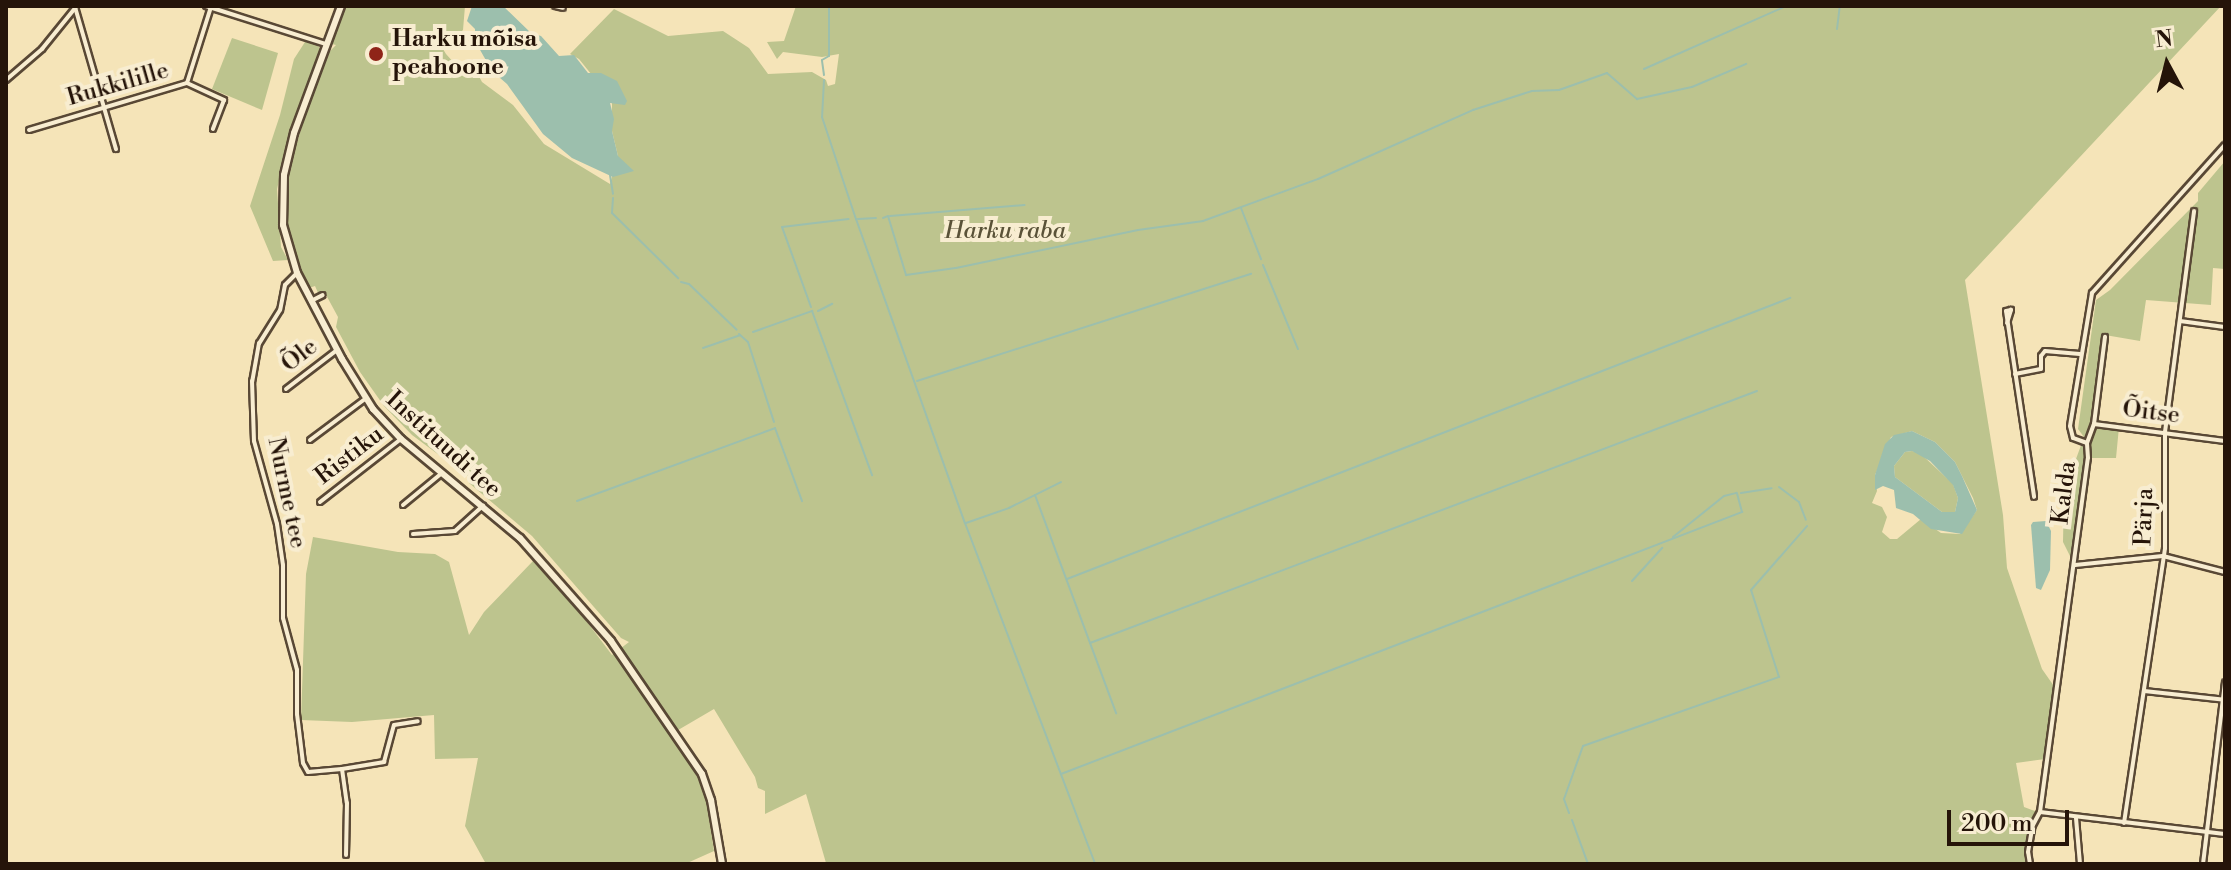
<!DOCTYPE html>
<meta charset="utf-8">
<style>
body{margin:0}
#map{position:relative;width:2231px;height:870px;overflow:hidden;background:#f5e4b8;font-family:"Libre Bodoni",serif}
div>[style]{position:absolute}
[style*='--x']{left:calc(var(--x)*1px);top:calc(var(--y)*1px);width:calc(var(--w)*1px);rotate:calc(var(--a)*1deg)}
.green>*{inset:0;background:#bdc48e}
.water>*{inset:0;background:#9cbfad}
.stream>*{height:2px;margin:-1px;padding:0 1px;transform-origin:1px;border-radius:1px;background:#9cbfad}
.roads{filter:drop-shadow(2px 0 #594835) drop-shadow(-2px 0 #594835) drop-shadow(0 2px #594835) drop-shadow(0 -2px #594835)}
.minor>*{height:4px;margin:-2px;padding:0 2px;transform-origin:2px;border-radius:2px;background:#f8edd1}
.tertiary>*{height:6px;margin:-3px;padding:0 3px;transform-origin:3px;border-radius:3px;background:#f8edd1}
.dots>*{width:22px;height:22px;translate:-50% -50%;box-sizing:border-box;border:4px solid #f8edd1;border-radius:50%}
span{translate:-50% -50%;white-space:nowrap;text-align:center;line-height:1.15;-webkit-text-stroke:8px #f8edd1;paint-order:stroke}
.poi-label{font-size:24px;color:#251409;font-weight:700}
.left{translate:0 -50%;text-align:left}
.street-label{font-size:24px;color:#251409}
.park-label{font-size:24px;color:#5a5238;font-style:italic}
.frame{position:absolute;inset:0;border:8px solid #251409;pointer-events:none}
.north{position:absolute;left:2127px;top:24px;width:80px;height:80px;-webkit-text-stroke:6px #f8edd1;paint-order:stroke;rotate:353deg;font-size:22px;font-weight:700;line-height:32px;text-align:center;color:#251409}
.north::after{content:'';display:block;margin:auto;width:28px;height:36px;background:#251409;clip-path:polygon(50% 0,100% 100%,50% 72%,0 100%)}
.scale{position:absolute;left:1947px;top:810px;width:122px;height:36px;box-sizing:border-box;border:4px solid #251409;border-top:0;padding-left:10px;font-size:24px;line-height:28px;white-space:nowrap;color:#251409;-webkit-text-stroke:6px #f8edd1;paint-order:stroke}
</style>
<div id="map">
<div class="green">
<i style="clip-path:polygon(evenodd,344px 6px,465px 6px,463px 30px,443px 49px,446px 54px,455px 64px,471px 61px,482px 82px,513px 105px,544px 144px,610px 184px,618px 156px,612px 131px,612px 100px,579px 59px,570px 54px,614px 9px,668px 36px,723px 31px,749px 48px,768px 74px,812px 72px,826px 80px,828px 86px,835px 84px,839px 54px,822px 57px,783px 52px,777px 59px,767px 42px,784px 41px,796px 6px,2221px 6px,1965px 280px,2003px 515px,2007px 568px,2042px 669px,2056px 689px,2045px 759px,2016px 763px,2024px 807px,2035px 811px,2030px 864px,826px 863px,806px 794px,765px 814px,765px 791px,758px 788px,755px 777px,714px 709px,673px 733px,705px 791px,714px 851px,685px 864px,486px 864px,465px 826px,478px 758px,435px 759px,434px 715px,352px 722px,301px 720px,306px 574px,313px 537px,398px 552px,435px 554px,449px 562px,469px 635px,484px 612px,533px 561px,578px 610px,612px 655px,629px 642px,621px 638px,532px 536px,469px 483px,470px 478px,412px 435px,384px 406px,360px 372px,336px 327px,338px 317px,325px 293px,319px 295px,315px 286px,309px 288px,300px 272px,286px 225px,287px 174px,315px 85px,329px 52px,336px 45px,332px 44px,344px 6px,1912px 431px,1935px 442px,1955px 462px,1973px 498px,1977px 510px,1960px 534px,1941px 533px,1921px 519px,1897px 539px,1890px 539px,1882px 532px,1887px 517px,1882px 507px,1872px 503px,1877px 491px,1875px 475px,1891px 437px,1912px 431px)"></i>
<i style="clip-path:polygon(232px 38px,278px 53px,262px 110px,212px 89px)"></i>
<i style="clip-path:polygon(305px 42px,314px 42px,322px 50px,291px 132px,277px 189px,281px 247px,288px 260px,273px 261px,250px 206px,280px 115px,294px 59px)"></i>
<i style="clip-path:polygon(2225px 161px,2225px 269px,2213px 268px,2211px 305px,2146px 300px,2140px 341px,2105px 335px,2093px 424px,2119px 427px,2116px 458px,2088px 458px,2071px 558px,2063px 542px,2064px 492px,2084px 437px,2078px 429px,2096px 300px,2110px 290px,2198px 201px,2198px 193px)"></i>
<i style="clip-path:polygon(1912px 451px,1920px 453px,1953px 484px,1958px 498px,1955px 512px,1942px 512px,1895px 477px,1894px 466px,1905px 452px)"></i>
</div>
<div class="water">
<i style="clip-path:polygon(472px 6px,503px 6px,531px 33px,541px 36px,559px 56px,574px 55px,588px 73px,601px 73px,617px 81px,627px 101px,625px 105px,610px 103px,614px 119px,612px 131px,618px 156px,634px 171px,613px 177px,572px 158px,543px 134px,507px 84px,492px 71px,475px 41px,475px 29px,467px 21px)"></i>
<i style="clip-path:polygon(evenodd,1912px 431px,1935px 442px,1955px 462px,1962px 476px,1977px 510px,1962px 534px,1931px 529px,1913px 514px,1896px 508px,1894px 490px,1883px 486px,1875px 490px,1875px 475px,1885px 444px,1894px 435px,1912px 431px,1912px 451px,1930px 461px,1953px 485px,1958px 498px,1955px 512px,1942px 512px,1895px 477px,1894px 466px,1905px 452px,1912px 451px)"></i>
<i style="clip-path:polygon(2046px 521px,2051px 531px,2050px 570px,2041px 590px,2036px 588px,2031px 525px,2033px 522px)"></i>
</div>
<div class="stream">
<i style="--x:1837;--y:29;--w:23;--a:-83"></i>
<i style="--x:1644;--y:69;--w:155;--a:-23.9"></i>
<i style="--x:824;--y:75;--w:15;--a:-98"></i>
<i style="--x:822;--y:60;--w:8;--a:-30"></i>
<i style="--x:829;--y:56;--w:50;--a:-90"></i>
<i style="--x:824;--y:80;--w:37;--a:93"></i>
<i style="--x:822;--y:117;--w:108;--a:71.6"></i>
<i style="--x:856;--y:219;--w:323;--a:70.3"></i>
<i style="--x:965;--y:523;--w:365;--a:69.1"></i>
<i style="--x:610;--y:175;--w:19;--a:81"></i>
<i style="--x:613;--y:198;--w:15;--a:94"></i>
<i style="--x:612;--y:213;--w:93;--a:44.6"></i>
<i style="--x:1241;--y:208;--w:55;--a:68.6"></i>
<i style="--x:890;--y:216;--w:135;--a:-4.7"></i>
<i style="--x:883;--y:218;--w:5;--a:-22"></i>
<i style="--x:888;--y:216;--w:62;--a:73"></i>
<i style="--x:906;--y:275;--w:50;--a:-8"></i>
<i style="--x:956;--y:268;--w:186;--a:-11.8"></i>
<i style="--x:1138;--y:230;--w:66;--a:-7.9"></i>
<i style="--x:1203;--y:221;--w:122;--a:-20.1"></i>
<i style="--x:1318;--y:179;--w:170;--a:-24"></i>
<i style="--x:1473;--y:110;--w:62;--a:-17.9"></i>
<i style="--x:1532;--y:91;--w:27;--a:-2"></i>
<i style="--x:1559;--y:90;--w:51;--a:-19.5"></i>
<i style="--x:1607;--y:73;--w:40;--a:41"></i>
<i style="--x:1637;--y:99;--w:56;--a:-12.3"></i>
<i style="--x:1692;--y:87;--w:59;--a:-23.1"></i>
<i style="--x:858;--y:219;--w:18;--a:-3"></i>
<i style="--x:1263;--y:265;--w:91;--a:67.4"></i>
<i style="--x:681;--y:282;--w:8;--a:14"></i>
<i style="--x:689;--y:284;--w:66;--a:43.8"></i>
<i style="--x:811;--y:307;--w:85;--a:-109.9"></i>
<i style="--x:782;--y:227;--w:67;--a:-6.8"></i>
<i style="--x:818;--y:311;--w:16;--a:-27"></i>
<i style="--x:753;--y:332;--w:63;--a:-19.6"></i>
<i style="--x:812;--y:311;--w:175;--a:69.9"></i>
<i style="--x:739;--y:334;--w:12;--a:42"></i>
<i style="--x:748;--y:342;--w:84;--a:72"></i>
<i style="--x:703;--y:348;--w:39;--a:-19"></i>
<i style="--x:917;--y:381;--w:351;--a:-17.8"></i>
<i style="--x:1779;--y:487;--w:25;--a:37"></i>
<i style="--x:1799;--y:502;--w:19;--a:69"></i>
<i style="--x:1741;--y:493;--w:31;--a:-9"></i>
<i style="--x:1035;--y:495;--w:233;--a:69.6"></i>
<i style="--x:577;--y:501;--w:211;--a:-20.2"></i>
<i style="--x:775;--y:428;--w:78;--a:69.7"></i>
<i style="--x:966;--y:523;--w:46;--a:-19.2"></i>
<i style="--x:1009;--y:508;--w:58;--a:-26.6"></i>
<i style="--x:1673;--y:537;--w:65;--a:-38.8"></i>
<i style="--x:1724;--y:496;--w:12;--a:-14"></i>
<i style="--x:1067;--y:579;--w:776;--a:-21.24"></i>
<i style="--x:1632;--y:581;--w:45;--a:-47.7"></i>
<i style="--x:1090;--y:643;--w:713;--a:-20.7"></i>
<i style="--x:1061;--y:774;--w:730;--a:-21.04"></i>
<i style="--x:1742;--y:512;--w:20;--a:-105"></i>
<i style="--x:1569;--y:813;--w:15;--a:-110"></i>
<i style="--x:1564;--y:799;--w:56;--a:-70.3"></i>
<i style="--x:1583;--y:746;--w:208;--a:-19.4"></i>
<i style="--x:1779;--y:677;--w:91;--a:-107.8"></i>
<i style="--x:1751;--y:590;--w:85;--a:-48.8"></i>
<i style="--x:1572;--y:820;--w:47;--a:70"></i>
</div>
<div class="roads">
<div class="minor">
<i style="--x:206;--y:6;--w:126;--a:17.6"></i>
<i style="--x:555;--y:6;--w:8;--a:14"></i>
<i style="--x:75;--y:7;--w:148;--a:73.9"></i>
<i style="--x:6;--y:80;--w:48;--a:-40.7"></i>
<i style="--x:42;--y:49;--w:54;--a:-51"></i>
<i style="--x:187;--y:83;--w:41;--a:24.7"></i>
<i style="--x:224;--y:100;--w:31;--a:111"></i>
<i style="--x:29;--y:130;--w:165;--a:-16.6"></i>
<i style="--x:187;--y:83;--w:80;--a:-72.5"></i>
<i style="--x:297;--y:273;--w:17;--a:135"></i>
<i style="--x:285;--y:285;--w:25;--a:101"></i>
<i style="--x:280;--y:310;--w:39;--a:122"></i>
<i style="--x:259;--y:343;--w:39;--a:100"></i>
<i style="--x:252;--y:381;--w:60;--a:88.1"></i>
<i style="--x:254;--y:441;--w:86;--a:74.5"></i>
<i style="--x:277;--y:524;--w:41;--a:81.7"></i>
<i style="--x:283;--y:565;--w:53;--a:90"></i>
<i style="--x:283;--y:618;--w:54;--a:74.9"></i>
<i style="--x:297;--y:670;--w:44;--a:90"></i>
<i style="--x:297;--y:714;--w:49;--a:83"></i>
<i style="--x:303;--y:763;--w:10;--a:61"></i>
<i style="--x:308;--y:772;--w:34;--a:-5"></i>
<i style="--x:342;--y:769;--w:34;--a:82"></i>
<i style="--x:347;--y:803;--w:52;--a:91.1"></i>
<i style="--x:311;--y:301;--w:13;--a:-27"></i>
<i style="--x:2180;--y:321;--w:45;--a:7.6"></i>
<i style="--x:2007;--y:323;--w:14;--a:-73"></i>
<i style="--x:2011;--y:310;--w:5;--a:169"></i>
<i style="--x:2006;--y:311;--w:188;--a:81.4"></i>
<i style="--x:2015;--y:374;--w:26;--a:-11"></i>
<i style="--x:2041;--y:369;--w:13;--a:-90"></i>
<i style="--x:2041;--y:356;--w:6;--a:-51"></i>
<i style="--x:2045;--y:351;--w:35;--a:5"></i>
<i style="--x:286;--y:389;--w:64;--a:-37.4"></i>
<i style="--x:2094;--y:424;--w:88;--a:-82.8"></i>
<i style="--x:310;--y:440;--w:69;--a:-36.7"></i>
<i style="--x:2087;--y:443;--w:20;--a:-70"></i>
<i style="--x:2094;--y:424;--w:132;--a:7.4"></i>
<i style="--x:320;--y:502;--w:103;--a:-37.9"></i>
<i style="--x:403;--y:505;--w:50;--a:-39.4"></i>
<i style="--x:413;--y:534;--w:42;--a:-4.1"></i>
<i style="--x:455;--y:531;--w:38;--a:-42"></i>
<i style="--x:2075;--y:565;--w:88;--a:-5.8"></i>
<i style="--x:2163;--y:556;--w:64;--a:14.5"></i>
<i style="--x:2144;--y:691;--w:81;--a:6.3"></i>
<i style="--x:342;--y:769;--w:43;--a:-9.5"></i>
<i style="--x:384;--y:762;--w:38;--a:-75"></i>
<i style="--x:394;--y:725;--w:24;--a:-9"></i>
<i style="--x:2040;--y:812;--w:186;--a:6.8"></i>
<i style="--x:2076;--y:818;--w:46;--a:85"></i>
<i style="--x:2124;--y:823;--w:278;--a:-81.5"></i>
<i style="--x:2165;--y:548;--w:116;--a:-90"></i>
<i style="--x:2165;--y:432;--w:223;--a:-82.5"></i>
<i style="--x:2030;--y:864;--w:12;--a:-99"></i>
<i style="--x:2028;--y:852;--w:27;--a:-80"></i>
<i style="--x:2033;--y:825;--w:15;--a:-62"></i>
<i style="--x:2040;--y:812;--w:357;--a:-82.3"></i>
<i style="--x:2088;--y:458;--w:15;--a:-94"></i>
<i style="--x:2087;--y:443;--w:15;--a:-160"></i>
<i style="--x:2073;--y:438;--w:12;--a:-104"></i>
<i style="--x:2070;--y:426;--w:135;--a:-80.6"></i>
<i style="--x:2092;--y:293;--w:199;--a:-48.1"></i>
<i style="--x:2203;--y:864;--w:183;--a:-83.1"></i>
</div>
<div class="tertiary">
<i style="--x:341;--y:6;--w:135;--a:110.3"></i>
<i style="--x:294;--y:133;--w:43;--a:103.4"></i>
<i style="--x:284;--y:175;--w:50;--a:91.1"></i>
<i style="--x:283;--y:225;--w:50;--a:73.7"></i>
<i style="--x:297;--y:273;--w:97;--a:62.4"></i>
<i style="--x:342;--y:359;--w:59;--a:58.2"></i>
<i style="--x:373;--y:409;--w:41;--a:47"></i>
<i style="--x:401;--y:439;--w:155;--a:39.8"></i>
<i style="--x:520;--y:538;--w:137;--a:48.5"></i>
<i style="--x:611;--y:641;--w:161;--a:55.6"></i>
<i style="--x:702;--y:774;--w:28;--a:71"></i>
<i style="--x:711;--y:800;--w:65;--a:80.2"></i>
</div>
</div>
<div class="dots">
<i style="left:376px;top:54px;background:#8f2418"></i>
</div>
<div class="poi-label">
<span class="left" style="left:392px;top:54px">Harku mõisa<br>peahoone</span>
</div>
<div class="street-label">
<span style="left:118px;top:85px;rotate:-16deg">Rukkilille</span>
<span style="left:300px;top:356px;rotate:-38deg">Õle</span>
<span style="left:2151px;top:413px;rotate:7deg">Õitse</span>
<span style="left:443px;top:445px;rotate:42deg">Instituudi tee</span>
<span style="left:350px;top:456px;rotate:-38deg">Ristiku</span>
<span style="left:286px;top:493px;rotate:78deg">Nurme tee</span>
<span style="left:2065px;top:493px;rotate:-83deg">Kalda</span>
<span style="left:2145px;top:517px;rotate:-88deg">Pärja</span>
</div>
<div class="park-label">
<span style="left:1005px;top:232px">Harku raba</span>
</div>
<div class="frame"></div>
<div class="north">N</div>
<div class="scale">200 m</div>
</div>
